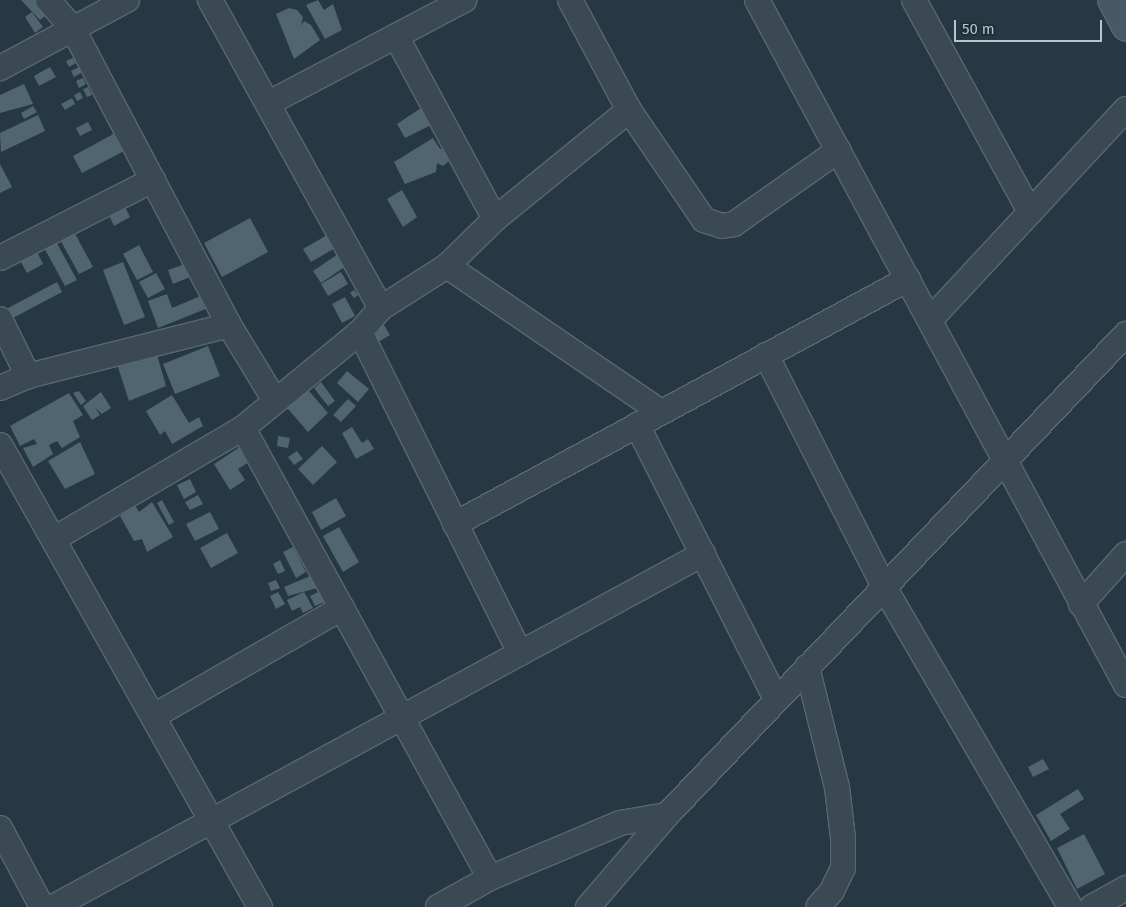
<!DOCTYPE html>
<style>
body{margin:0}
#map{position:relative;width:1126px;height:907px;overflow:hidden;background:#263843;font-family:"Fira Sans",sans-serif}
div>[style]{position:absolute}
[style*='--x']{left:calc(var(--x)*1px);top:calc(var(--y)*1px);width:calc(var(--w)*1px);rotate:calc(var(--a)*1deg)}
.building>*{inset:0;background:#516570}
.roads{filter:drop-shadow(1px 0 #586770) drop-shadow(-1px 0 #586770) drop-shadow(0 1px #586770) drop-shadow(0 -1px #586770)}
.minor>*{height:24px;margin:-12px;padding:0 12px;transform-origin:12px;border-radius:12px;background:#3a4952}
.secondary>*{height:28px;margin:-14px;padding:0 14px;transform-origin:14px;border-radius:14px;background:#485966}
span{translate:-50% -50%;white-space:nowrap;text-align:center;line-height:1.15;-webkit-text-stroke:5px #1f2e38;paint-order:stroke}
.scale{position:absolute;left:954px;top:20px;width:148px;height:22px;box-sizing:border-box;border:2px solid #b7c4cc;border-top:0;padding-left:6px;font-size:15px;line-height:18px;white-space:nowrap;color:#b7c4cc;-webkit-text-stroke:4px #1f2e38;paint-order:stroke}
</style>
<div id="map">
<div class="building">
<i style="clip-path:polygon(21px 0,36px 0,48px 14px,40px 20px)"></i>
<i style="clip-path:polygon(318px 0,324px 10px,333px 4px,342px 30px,325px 39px,306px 5px)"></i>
<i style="clip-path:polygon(289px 8px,297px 10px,303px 17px,301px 26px,304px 21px,311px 25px,320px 40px,294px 59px,276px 14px)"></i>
<i style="clip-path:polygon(32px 12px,43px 27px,35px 33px,25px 17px)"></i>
<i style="clip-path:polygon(73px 58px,76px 63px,69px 67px,66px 61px)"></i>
<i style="clip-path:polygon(50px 67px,56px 77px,39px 86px,34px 76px)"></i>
<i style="clip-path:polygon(79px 67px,81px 73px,74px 77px,71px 71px)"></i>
<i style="clip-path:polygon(83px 78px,86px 84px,79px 88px,76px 81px)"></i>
<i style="clip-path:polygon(24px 84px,33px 104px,0 113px,0 95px)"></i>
<i style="clip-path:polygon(88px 87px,92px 95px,87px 97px,83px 89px)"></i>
<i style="clip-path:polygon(80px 92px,83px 98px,77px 101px,74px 95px)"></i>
<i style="clip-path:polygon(72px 98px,75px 104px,65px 110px,61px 104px)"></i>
<i style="clip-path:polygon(33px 106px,37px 112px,24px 119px,21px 113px)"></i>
<i style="clip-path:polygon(421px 108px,431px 125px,405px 138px,397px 124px)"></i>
<i style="clip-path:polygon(38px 115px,45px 131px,1px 152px,0 133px)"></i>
<i style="clip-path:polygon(88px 122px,92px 130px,80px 136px,76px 128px)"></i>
<i style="clip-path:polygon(117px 132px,126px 150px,82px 173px,73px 156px)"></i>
<i style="clip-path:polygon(433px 138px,440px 149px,446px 147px,451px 159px,443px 166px,437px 163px,436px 172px,405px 184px,394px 162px)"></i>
<i style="clip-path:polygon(0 164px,12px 187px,0 193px)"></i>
<i style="clip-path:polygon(402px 190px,417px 217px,403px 227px,387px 199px)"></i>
<i style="clip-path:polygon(122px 201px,130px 217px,114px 226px,106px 209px)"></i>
<i style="clip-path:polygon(250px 218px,268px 252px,222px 277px,204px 243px)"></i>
<i style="clip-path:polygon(72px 228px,93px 267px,79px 274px,58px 236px)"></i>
<i style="clip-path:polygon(329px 234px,337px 247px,311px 262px,303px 249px)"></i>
<i style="clip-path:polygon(54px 238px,77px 280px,65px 286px,42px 244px)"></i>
<i style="clip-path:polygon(139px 245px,153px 272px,137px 280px,123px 254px)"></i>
<i style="clip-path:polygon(35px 248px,43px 264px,27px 273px,18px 257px)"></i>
<i style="clip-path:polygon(344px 250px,352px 262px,321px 283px,313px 271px)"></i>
<i style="clip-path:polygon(123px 262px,145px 317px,124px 325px,103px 270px)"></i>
<i style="clip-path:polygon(185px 264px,190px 277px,173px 284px,168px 270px)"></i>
<i style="clip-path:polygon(341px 272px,348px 284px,328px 296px,321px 284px)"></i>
<i style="clip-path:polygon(156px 273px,165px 289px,148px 298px,139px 282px)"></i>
<i style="clip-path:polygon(57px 282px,62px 292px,13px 318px,8px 308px)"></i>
<i style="clip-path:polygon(354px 290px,358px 295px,354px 298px,350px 293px)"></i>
<i style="clip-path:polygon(167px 294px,172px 308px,203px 295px,208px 308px,158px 328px,148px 301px)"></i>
<i style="clip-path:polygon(345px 297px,355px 316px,342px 323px,332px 304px)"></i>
<i style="clip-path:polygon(379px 317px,390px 335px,378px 342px,368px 324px)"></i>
<i style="clip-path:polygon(208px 346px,220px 376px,175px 394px,163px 364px)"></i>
<i style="clip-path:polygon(156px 351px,166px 386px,129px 401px,116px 361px)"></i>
<i style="clip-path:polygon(347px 371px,369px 389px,358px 402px,337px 383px)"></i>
<i style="clip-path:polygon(321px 382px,335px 401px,328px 406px,314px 388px)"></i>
<i style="clip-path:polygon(303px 384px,328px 413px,308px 432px,282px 402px)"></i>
<i style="clip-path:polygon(79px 391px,86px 401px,81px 405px,73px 393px)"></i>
<i style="clip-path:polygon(101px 392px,111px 408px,102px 414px,95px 408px,100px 415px,92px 420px,83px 406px)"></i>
<i style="clip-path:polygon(69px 393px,83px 415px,73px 421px,80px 437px,62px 448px,57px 441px,49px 445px,53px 454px,33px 467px,23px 448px,37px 444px,34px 439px,20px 446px,10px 426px)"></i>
<i style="clip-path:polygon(172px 395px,189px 423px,199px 417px,203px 426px,172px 444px,165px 431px,160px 435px,146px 411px)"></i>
<i style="clip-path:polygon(348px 399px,356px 406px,341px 422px,333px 415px)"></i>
<i style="clip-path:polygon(352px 427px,362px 443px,368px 439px,374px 449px,356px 459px,342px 433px)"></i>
<i style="clip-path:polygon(278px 436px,290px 438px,288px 448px,277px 446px)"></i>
<i style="clip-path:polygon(80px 442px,95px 474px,65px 489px,48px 461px)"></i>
<i style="clip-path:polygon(243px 445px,252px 460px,238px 469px,245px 480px,230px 490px,214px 464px)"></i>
<i style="clip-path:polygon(322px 446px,337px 462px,313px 485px,298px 469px)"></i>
<i style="clip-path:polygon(297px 451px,303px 459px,294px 465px,288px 457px)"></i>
<i style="clip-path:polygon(190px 479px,196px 492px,184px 499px,177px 485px)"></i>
<i style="clip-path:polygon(198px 495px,203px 504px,190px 510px,185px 502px)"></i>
<i style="clip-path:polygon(336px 498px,346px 516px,321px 530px,312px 512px)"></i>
<i style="clip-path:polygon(162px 500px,174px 522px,169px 525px,157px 503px)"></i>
<i style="clip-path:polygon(152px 502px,173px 537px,147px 552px,142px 539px,134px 541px,120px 516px,135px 505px,139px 512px)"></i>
<i style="clip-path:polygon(210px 512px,219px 529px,195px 541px,186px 524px)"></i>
<i style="clip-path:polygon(339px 527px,359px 562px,343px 572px,323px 536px)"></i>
<i style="clip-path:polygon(227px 533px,238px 553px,211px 568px,200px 548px)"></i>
<i style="clip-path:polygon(293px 547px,306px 572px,296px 578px,283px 552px)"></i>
<i style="clip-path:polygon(280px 560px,285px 571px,278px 574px,273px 564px)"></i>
<i style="clip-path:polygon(315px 574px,321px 587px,288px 596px,284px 587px)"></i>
<i style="clip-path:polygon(276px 580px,280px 588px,271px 591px,268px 583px)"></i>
<i style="clip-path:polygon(322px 590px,327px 601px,315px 606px,310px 596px)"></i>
<i style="clip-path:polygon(278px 592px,285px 604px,276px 609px,270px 596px)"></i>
<i style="clip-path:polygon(304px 592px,313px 608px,303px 613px,300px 607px,292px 611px,287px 600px)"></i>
<i style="clip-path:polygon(1043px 759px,1049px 769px,1033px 777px,1028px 767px)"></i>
<i style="clip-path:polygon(1078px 789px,1084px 799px,1060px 814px,1070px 829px,1051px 841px,1036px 815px)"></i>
<i style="clip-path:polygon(1084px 834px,1105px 874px,1077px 889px,1057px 848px)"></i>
</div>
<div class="roads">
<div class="minor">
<i style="--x:48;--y:0;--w:38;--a:49"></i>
<i style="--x:73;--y:29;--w:335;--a:62.2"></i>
<i style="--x:229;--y:325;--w:87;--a:58.7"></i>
<i style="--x:210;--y:0;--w:352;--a:61"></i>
<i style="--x:757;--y:0;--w:778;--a:61.69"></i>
<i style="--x:914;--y:0;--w:242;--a:61.3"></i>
<i style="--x:396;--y:36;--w:208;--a:61.6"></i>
<i style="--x:0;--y:68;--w:144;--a:-28.2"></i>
<i style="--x:269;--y:103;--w:221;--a:-27.8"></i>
<i style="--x:629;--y:110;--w:133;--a:55.7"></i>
<i style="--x:704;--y:220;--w:19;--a:18"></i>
<i style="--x:722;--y:226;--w:12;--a:-9"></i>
<i style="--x:734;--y:224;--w:128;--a:-35.2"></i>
<i style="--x:0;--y:258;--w:172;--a:-27"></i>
<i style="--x:447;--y:266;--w:259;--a:34.3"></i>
<i style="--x:0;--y:319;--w:64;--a:63.8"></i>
<i style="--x:930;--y:320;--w:288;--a:-47.1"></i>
<i style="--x:360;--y:332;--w:359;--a:63.5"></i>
<i style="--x:766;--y:355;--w:260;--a:63"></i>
<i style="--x:884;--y:587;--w:370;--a:59.8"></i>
<i style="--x:0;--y:388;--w:30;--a:-23"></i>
<i style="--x:28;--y:376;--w:207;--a:-14.2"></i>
<i style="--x:637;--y:425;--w:307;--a:63.1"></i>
<i style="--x:243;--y:428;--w:513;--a:61.24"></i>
<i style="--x:0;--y:445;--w:530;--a:60.63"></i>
<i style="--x:455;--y:524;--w:515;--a:-28.41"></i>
<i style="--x:54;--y:539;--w:219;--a:-30.4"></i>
<i style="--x:243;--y:428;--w:151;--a:-39.4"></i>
<i style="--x:360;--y:332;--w:32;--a:-49"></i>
<i style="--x:381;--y:308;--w:78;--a:-32.5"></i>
<i style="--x:447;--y:266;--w:67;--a:-44.4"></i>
<i style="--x:495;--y:219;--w:173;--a:-39.1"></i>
<i style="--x:629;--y:110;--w:125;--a:-118.2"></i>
<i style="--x:1081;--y:604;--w:67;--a:-48"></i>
<i style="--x:807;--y:667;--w:124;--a:76"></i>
<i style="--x:837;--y:787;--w:51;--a:83.3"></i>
<i style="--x:843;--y:838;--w:30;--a:90"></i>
<i style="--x:843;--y:868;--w:25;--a:116"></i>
<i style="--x:832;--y:891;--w:21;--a:131"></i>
<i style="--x:154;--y:716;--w:217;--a:-29.9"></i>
<i style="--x:0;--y:828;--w:89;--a:62"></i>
<i style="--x:53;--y:907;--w:740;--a:-28.51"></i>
<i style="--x:438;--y:907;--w:60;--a:-29.1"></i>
<i style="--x:490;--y:878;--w:141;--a:-22.9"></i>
<i style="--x:620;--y:823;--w:48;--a:-9.7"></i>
<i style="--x:588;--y:907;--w:121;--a:-49.3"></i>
<i style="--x:667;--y:815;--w:665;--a:-46.34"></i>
<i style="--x:1092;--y:907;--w:39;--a:-29"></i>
</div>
<div class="secondary">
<i style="--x:1112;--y:0;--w:30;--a:62"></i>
</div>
</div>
<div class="scale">50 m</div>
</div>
